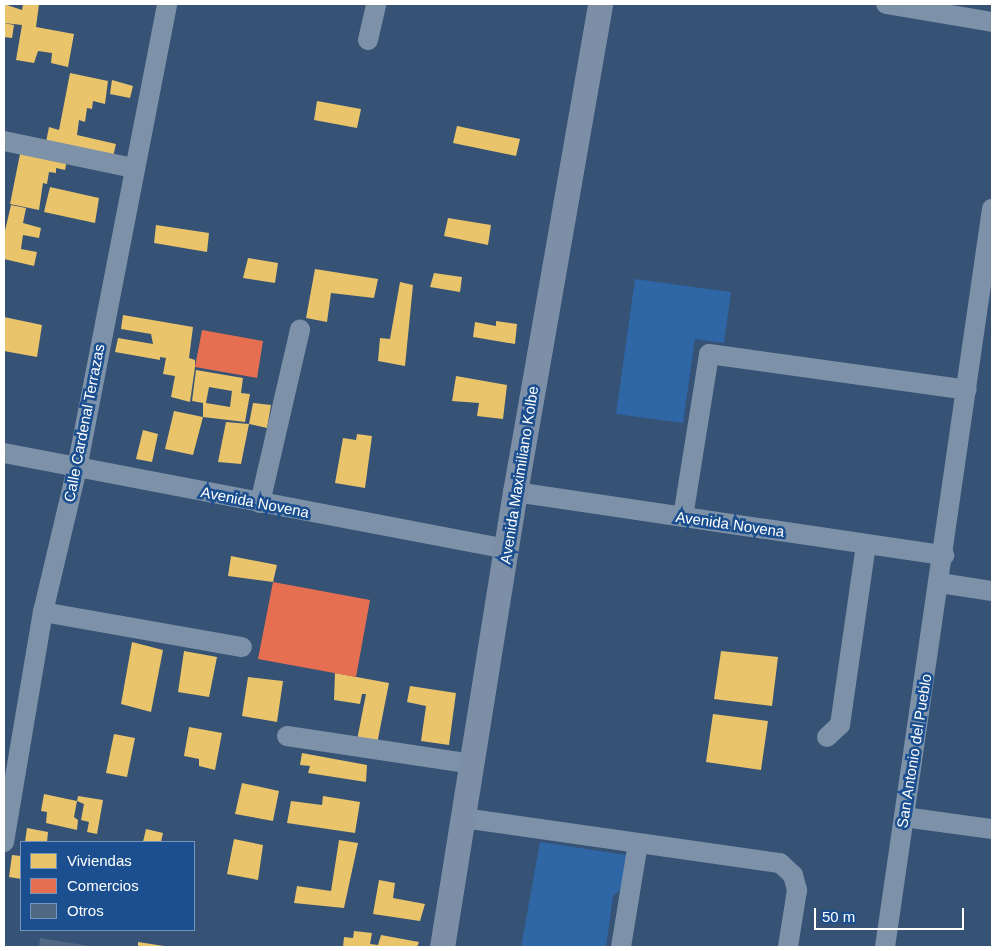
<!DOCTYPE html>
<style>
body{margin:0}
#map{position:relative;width:996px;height:951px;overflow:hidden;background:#365274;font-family:Arial,sans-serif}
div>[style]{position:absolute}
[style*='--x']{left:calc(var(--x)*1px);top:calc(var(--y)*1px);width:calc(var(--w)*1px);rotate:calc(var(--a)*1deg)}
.green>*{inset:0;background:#2f66a5}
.homes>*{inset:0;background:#e9c46a}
.shops>*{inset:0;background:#e76f51}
.building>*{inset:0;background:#526984}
.minor>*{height:20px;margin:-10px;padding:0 10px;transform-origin:10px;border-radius:10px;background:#7d92a8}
.major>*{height:25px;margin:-12.5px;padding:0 12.5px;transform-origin:12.5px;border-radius:12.5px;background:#7d8ea7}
span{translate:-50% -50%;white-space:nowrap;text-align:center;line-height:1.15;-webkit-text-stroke:5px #1b4f8f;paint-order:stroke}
.street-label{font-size:15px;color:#fff}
.frame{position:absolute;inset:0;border:5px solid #fff;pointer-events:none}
.legend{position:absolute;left:20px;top:841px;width:175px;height:90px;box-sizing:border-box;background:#1b4f8f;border:1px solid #7695bc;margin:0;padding:6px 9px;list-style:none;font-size:15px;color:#fff}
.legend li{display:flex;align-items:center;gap:10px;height:25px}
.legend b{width:25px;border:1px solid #7695bc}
.scale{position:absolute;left:814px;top:908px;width:150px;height:22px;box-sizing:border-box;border:2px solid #fff;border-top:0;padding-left:6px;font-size:15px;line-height:18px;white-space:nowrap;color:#fff;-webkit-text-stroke:4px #1b4f8f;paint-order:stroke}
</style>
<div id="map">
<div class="green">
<i style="clip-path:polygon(635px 279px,731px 292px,724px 343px,695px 339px,683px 423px,616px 414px)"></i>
<i style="clip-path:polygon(540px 842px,626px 855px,622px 889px,613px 896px,606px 947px,521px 947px)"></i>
</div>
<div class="homes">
<i style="clip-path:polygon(4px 4px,22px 10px,23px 4px,39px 4px,36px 27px,74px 34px,68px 67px,51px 63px,52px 53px,38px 51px,34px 63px,16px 60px,22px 25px,4px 23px)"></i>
<i style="clip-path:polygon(4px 23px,14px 25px,12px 38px,4px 37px)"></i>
<i style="clip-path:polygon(70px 73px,108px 81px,105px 104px,93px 101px,92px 109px,87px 108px,85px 122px,79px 120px,77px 135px,116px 144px,113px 157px,46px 142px,49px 127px,59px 130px)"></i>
<i style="clip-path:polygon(112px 80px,133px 86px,130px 98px,110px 94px)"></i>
<i style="clip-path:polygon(317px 101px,361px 109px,357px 128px,314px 120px)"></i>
<i style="clip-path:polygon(457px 126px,520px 139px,516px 156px,453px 143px)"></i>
<i style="clip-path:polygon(21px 149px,67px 160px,65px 170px,56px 168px,56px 173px,49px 172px,47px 184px,43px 183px,39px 210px,10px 204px)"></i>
<i style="clip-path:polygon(50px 187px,99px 198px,95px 223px,44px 212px)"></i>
<i style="clip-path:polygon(11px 205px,26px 208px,23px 223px,41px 228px,39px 238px,23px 235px,21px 249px,37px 252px,34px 266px,4px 259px,4px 235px)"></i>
<i style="clip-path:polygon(448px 218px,491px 225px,488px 245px,444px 236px)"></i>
<i style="clip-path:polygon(156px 225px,209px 233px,207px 252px,154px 243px)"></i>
<i style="clip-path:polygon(248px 258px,278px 263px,275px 283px,243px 278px)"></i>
<i style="clip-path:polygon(315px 269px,378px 279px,374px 298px,331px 293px,327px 322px,306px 318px)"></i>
<i style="clip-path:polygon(434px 273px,462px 277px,460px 292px,430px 287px)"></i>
<i style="clip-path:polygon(400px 282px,413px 285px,405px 366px,378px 361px,380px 338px,390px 339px)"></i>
<i style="clip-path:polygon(123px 315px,193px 327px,189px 358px,195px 360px,195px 367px,190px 402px,171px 397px,175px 376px,163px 374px,166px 358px,160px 357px,160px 360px,115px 352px,118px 338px,153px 344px,151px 334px,121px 329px)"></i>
<i style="clip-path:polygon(4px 317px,42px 325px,37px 357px,4px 351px)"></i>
<i style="clip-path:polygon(496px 321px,517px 324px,515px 344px,473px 337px,475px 322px,496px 326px)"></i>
<i style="clip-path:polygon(evenodd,196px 370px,243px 378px,241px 393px,250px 394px,245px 422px,203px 417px,203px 403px,192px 401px,196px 370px,209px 387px,232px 391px,230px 407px,206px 403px,209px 387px)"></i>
<i style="clip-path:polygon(456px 376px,507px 385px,503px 419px,477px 416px,479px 403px,452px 401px)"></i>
<i style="clip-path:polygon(253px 403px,271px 405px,267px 428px,249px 424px)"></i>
<i style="clip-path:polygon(174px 411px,203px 417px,193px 455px,165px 449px)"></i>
<i style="clip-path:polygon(226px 422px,249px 424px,241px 464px,218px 462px)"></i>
<i style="clip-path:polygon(143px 430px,158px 434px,152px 462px,136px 459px)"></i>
<i style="clip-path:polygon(357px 434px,372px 436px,365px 488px,335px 483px,343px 438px,356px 440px)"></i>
<i style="clip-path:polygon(231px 556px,277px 565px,273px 582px,228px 576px)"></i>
<i style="clip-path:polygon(132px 642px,163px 650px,151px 712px,121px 704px)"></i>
<i style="clip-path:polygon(184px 651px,217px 657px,209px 697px,178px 692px)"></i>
<i style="clip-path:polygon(721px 651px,778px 657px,772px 706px,714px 699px)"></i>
<i style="clip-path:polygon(335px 673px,389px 683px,376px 749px,356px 745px,366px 694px,362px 694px,360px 704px,334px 700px)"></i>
<i style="clip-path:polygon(248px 677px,283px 681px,277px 722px,242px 716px)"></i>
<i style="clip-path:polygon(410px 686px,456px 693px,449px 745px,421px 741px,426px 706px,407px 702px)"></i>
<i style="clip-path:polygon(713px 714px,768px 721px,761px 770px,706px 762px)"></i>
<i style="clip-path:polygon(189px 727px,222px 733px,215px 770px,199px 766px,199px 759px,184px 756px)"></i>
<i style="clip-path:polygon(114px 734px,135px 738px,127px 777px,106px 773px)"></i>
<i style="clip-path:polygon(302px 753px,367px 765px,366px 782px,308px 773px,310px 766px,300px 765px)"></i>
<i style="clip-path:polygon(242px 783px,279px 791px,273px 821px,235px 814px)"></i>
<i style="clip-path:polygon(44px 794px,77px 801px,74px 817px,78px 820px,77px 830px,46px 823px,47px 812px,41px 811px)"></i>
<i style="clip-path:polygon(78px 796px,103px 800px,97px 834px,87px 832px,89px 822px,81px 820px,84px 804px,77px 801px)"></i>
<i style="clip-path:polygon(323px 796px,360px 802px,355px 833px,287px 823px,291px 801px,322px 805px)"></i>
<i style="clip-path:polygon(27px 828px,48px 832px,47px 842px,25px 842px)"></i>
<i style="clip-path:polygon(146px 829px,163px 833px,161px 842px,143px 842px)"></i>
<i style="clip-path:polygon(234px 839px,263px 845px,258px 880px,227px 874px)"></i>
<i style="clip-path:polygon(339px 840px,358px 843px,344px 908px,294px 903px,297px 886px,331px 891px)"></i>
<i style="clip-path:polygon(12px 855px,21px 856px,21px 879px,9px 877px)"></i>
<i style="clip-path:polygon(379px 880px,395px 883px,393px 898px,425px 904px,420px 921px,373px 914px)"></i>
<i style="clip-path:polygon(354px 931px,372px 933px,370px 944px,378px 945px,381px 935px,419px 942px,417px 947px,343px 947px,344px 937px,353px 938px)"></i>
<i style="clip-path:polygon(138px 942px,164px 946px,164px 947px,138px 947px)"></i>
</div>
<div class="shops">
<i style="clip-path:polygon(202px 330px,263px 341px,257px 378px,195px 367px)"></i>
<i style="clip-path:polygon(273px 582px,370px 600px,356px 677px,258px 659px)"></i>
</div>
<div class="building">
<i style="clip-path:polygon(40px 938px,89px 946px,89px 947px,39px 947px)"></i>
</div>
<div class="minor">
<i style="--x:886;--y:4;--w:108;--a:9.6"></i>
<i style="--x:368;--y:40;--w:37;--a:-77"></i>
<i style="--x:4;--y:141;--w:132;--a:11.8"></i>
<i style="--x:4;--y:453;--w:512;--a:10.81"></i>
<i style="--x:515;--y:492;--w:434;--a:8.4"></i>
<i style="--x:260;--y:503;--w:178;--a:-77"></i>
<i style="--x:683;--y:517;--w:165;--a:-80.9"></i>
<i style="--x:709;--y:354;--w:260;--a:7.9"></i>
<i style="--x:940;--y:583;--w:53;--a:8.7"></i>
<i style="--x:43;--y:612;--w:202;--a:10"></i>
<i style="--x:287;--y:736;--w:187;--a:8.6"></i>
<i style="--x:827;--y:737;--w:18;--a:-43"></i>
<i style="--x:840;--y:725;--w:183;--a:-81.8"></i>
<i style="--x:904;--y:817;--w:89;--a:7.8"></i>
<i style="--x:463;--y:818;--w:320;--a:8.1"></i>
<i style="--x:780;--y:863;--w:18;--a:43"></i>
<i style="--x:793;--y:875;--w:16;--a:75"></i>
<i style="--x:797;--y:890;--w:58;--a:99"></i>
<i style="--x:4;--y:842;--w:233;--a:-80.4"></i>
<i style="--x:43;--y:612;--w:148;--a:-76.7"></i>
<i style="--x:77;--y:468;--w:473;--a:-79"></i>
<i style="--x:621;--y:947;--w:105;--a:-80.7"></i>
<i style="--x:885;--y:947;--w:746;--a:-81.75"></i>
</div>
<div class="major">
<i style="--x:442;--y:947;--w:461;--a:-80.9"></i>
<i style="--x:515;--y:492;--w:495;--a:-80.1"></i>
</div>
<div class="street-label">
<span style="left:84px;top:423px;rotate:-79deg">Calle Cardenal Terrazas</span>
<span style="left:519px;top:475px;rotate:-81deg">Avenida Maximiliano Kolbe</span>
<span style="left:255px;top:502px;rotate:11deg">Avenida Novena</span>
<span style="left:730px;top:524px;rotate:8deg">Avenida Novena</span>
<span style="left:914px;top:751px;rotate:-81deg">San Antonio del Pueblo</span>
</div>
<div class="frame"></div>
<ul class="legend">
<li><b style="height:14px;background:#e9c46a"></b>Viviendas</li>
<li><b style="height:14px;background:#e76f51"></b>Comercios</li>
<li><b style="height:14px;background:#526984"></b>Otros</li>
</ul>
<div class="scale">50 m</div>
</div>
